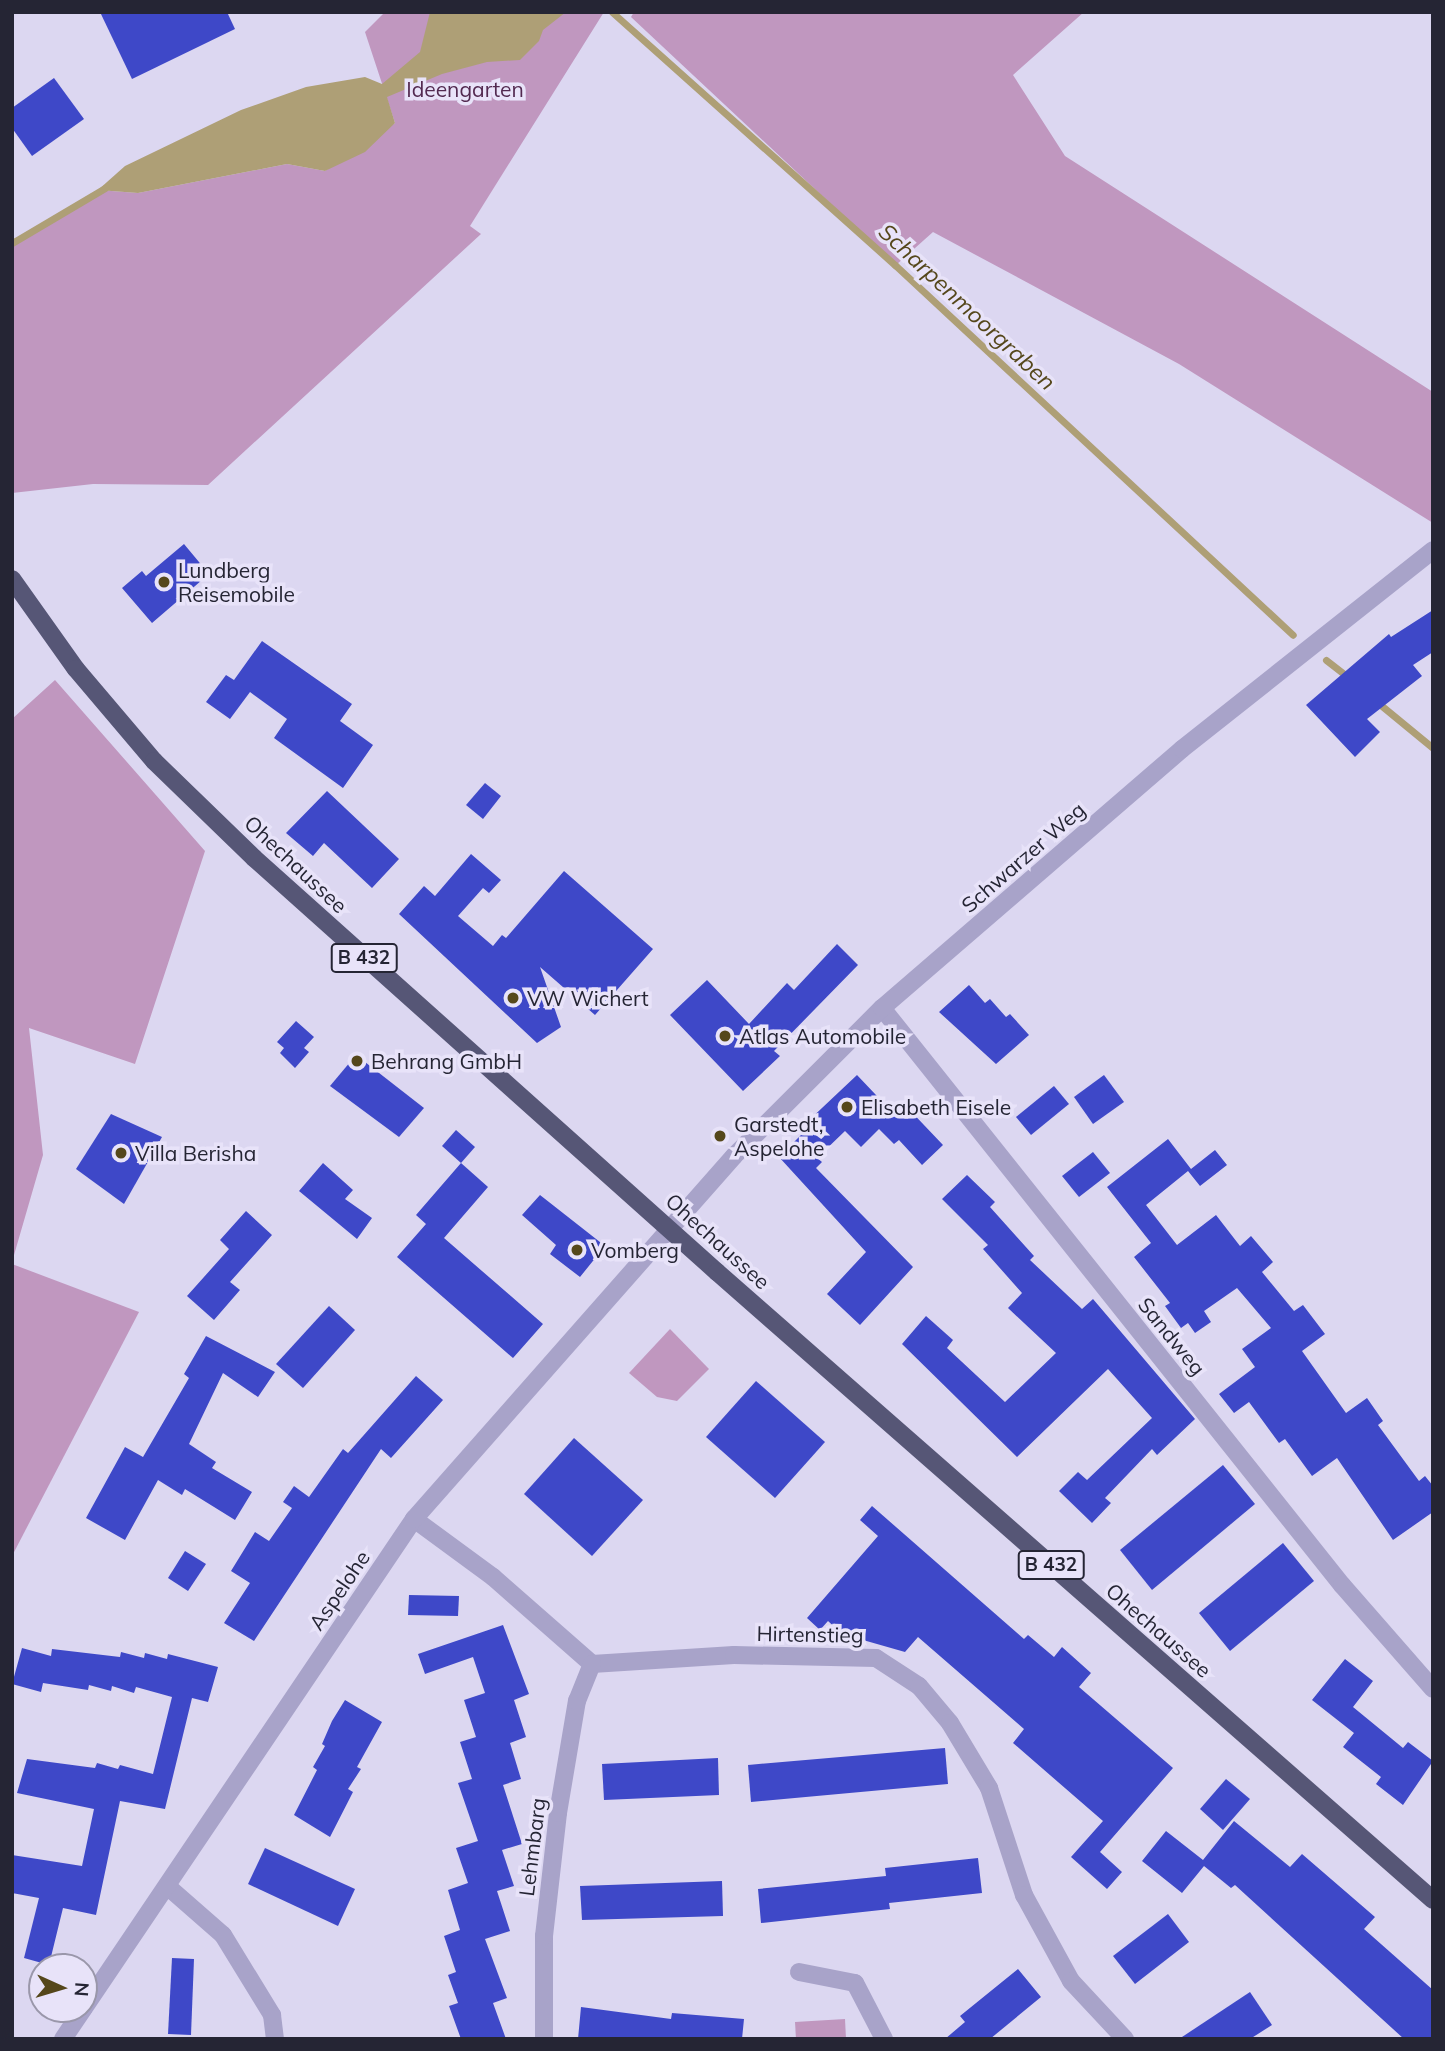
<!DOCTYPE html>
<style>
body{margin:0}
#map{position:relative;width:1445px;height:2051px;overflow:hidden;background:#dcd7f1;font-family:Mulish,sans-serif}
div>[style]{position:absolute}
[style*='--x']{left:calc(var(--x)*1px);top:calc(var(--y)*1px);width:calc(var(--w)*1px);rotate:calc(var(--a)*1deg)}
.green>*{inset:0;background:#c097bf}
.water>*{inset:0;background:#ae9f76}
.stream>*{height:7px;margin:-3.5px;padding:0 3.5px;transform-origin:3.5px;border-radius:3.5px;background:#ae9f76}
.building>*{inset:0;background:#3e48c8}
.minor>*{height:18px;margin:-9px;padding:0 9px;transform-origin:9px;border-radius:9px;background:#a8a3c9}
.primary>*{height:18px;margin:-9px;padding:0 9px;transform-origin:9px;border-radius:9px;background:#565676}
.dots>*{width:19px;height:19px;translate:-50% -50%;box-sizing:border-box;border:4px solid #e8e3f9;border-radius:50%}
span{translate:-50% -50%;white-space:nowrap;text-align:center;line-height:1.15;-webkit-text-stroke:7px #e8e3f9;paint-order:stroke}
.shield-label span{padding:2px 5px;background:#e8e3f9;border:2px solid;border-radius:5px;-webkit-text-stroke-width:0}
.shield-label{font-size:19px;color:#252534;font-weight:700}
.park-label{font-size:21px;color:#522950}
.poi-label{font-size:21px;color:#252534}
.left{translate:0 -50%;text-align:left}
.street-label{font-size:21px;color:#252534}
.water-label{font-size:23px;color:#55471b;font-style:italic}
.frame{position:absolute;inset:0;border:14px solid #252534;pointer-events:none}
.north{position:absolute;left:28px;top:1953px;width:70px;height:70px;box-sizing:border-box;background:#e8e3f9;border:2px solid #9a97aa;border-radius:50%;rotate:94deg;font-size:19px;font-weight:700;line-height:28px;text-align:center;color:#252534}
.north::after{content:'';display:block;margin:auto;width:24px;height:32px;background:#55471b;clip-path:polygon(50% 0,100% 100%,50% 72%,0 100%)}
</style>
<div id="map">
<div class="green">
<i style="clip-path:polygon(385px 12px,604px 12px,470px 226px,481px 234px,208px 485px,93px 484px,12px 493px,12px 243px,98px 190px,138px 193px,287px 164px,325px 171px,395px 123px,365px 32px)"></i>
<i style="clip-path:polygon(634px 12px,1084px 12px,1013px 75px,1065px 156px,1433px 392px,1433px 523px,1179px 364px,933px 232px,896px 265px,631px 17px)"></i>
<i style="clip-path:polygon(55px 680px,205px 851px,135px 1064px,29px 1028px,43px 1155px,12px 1262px,12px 719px)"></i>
<i style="clip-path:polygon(12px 1264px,139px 1312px,12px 1556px)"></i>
<i style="clip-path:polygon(670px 1329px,709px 1369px,677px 1401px,657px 1397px,629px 1373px)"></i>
<i style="clip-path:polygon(845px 2019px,846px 2039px,796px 2039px,795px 2022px)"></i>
</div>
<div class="water">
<i style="clip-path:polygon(430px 12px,566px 12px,543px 30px,539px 41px,520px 60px,487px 62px,442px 74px,387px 97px,395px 123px,365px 152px,325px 171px,287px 164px,138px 193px,98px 190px,125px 166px,241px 110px,306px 87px,365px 77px,382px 84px,420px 52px)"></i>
</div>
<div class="stream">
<i style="--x:612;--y:12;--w:380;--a:41.8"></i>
<i style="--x:895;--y:265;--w:543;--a:42.91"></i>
<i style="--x:12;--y:243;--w:108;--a:-30.6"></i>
<i style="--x:1326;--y:660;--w:29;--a:38"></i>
<i style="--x:1377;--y:702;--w:72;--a:39.4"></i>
</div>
<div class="building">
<i style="clip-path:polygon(100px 12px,227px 12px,235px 29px,132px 79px)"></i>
<i style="clip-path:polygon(54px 78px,84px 119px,32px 156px,12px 128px,12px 108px)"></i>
<i style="clip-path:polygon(184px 544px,209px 574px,152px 623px,122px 588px,142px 571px,146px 576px)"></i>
<i style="clip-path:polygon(1433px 610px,1433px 652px,1413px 665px,1422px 676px,1367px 719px,1380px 732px,1355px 757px,1306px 705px,1389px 634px,1391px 637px)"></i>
<i style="clip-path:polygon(262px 641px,352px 704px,340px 721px,373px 745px,343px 788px,274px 738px,287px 719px,250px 692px,230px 719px,206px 702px,226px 675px,234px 680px)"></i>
<i style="clip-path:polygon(485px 783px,501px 796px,483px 819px,466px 805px)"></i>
<i style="clip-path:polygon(327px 791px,399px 859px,372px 888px,324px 843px,313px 856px,286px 833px)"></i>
<i style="clip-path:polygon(471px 854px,501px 880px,489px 893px,483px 888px,458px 916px,493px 946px,502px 935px,506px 938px,564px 871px,653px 949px,595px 1015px,540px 967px,561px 1027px,537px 1043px,399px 914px,424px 886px,435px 896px)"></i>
<i style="clip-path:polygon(837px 944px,858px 965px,774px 1051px,780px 1056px,743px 1091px,670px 1015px,707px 980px,749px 1024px,787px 983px,794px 990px)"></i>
<i style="clip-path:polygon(969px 985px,985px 1003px,990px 999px,1006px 1017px,1010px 1014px,1029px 1035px,996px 1064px,939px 1012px)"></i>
<i style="clip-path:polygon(296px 1021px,314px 1037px,304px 1048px,309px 1052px,295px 1068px,280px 1053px,284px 1048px,277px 1042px)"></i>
<i style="clip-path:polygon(356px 1055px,424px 1108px,399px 1137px,330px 1086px)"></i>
<i style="clip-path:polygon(857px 1075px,894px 1114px,904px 1104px,943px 1145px,922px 1165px,899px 1140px,894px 1144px,879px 1129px,861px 1147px,845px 1131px,817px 1158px,822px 1162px,816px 1168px,913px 1267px,860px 1325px,827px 1294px,866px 1252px,779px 1157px,809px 1127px,805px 1124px)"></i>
<i style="clip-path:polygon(1104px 1075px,1124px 1102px,1093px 1124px,1074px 1097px)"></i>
<i style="clip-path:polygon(1054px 1086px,1069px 1104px,1031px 1135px,1016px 1117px)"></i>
<i style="clip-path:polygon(111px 1114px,162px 1137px,124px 1204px,76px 1169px)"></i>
<i style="clip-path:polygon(456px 1130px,475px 1147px,461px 1163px,442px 1146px)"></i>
<i style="clip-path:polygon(1168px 1139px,1191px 1169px,1215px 1150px,1227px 1165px,1200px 1186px,1188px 1171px,1146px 1205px,1177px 1245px,1216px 1215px,1240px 1246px,1251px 1236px,1273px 1262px,1262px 1272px,1294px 1311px,1303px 1305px,1325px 1334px,1302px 1351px,1346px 1413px,1367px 1398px,1383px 1421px,1378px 1425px,1419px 1481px,1425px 1476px,1433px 1486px,1433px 1512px,1393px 1540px,1337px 1458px,1312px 1476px,1285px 1439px,1279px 1443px,1249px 1402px,1234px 1413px,1219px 1394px,1255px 1367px,1242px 1349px,1271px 1328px,1237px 1288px,1204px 1311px,1211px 1322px,1195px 1333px,1188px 1323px,1181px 1328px,1165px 1306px,1170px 1303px,1134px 1257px,1151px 1243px,1107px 1187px)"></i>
<i style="clip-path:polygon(1093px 1152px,1110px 1173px,1079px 1197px,1062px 1176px)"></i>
<i style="clip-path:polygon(323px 1163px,353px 1190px,345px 1199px,372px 1218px,357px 1239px,299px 1191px)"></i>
<i style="clip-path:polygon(461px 1163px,488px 1187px,444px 1238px,543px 1324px,513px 1358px,397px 1257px,426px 1224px,416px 1215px)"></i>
<i style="clip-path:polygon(967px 1175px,995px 1202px,990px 1207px,1034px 1256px,1030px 1260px,1082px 1309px,1093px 1299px,1195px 1419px,1157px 1455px,1152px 1449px,1105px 1498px,1111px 1503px,1092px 1523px,1059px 1491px,1078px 1472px,1087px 1480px,1152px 1418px,1108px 1369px,1017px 1457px,902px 1344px,926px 1316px,953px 1340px,947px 1348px,1005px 1402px,1056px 1353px,1008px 1308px,1022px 1293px,983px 1249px,988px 1245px,942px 1199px)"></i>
<i style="clip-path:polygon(540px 1195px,605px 1246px,580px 1277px,550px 1254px,556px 1245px,522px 1215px)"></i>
<i style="clip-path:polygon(246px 1211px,272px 1235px,230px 1282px,240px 1290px,214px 1320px,187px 1296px,229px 1249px,220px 1240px)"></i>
<i style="clip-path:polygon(329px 1306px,355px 1330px,303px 1388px,276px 1364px)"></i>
<i style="clip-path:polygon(206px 1336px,275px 1372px,258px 1397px,223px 1373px,189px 1444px,216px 1462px,212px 1468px,252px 1492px,235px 1520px,185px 1489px,182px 1495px,158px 1480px,125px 1540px,86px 1518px,125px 1447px,143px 1457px,189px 1378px,184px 1374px)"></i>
<i style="clip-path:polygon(416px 1376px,443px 1400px,391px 1458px,381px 1449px,254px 1641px,224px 1623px,250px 1583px,231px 1571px,255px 1532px,269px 1541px,292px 1508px,283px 1502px,294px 1486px,309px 1497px,343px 1449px,348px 1453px)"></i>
<i style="clip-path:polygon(756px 1381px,825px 1442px,775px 1498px,706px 1437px)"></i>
<i style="clip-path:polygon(574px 1438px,643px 1500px,592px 1556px,524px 1494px)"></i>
<i style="clip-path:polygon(1223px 1465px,1255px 1504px,1152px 1590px,1120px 1550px)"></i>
<i style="clip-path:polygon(872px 1506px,1024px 1639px,1028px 1635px,1054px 1657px,1062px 1647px,1091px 1673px,1079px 1687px,1173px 1768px,1100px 1852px,1122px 1872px,1107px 1889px,1071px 1857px,1103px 1821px,1013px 1743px,1024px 1729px,918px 1637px,905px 1652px,842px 1634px,828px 1621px,820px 1630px,807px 1618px,878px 1536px,860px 1520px)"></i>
<i style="clip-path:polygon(1283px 1543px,1314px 1581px,1230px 1651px,1199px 1613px)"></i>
<i style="clip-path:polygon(185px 1551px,206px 1564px,188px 1591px,168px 1578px)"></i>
<i style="clip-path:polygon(409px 1595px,459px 1596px,458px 1616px,408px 1615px)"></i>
<i style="clip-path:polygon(503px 1625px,529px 1694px,514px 1700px,526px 1737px,510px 1743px,521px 1779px,503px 1785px,522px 1844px,502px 1850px,514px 1886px,497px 1891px,510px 1931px,485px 1939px,507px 1998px,493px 2003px,506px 2039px,461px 2039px,449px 2006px,458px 2003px,448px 1975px,456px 1972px,444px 1936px,460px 1930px,448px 1890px,468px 1883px,456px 1848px,478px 1841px,458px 1783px,472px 1779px,460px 1742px,476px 1737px,464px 1700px,485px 1693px,473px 1657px,425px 1674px,418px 1654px)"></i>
<i style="clip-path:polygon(22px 1648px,51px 1656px,52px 1649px,120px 1657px,121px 1652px,144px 1658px,145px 1653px,167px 1659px,168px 1654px,218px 1667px,208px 1702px,192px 1698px,165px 1809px,120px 1801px,96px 1915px,63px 1908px,49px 1965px,24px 1958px,39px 1898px,12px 1893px,12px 1855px,82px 1866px,94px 1809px,17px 1793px,27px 1759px,95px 1768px,97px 1763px,118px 1769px,120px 1765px,153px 1774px,172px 1697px,136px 1687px,134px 1693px,112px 1686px,111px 1691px,89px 1685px,88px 1690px,43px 1683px,41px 1692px,12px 1684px)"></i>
<i style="clip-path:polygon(1345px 1659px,1373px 1681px,1353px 1707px,1403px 1748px,1408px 1742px,1433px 1761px,1403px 1805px,1376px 1784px,1381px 1777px,1343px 1747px,1354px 1733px,1312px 1700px)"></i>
<i style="clip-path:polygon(345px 1700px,382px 1722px,357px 1767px,361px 1769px,348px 1789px,353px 1792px,330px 1837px,294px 1815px,317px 1770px,313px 1767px,325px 1746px,322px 1744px,332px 1721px)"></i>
<i style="clip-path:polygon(945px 1748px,948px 1784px,751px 1802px,748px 1765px)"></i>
<i style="clip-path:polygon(718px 1758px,719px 1795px,604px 1800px,602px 1764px)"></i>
<i style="clip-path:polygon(1226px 1779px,1250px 1799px,1223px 1830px,1200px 1809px)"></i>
<i style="clip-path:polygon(1234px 1821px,1290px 1867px,1302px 1854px,1375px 1917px,1364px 1929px,1433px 1990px,1433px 2039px,1404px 2039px,1235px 1885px,1231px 1888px,1204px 1866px,1182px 1893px,1142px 1861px,1166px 1831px,1203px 1860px)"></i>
<i style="clip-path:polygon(265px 1848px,355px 1889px,338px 1926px,248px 1884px)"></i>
<i style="clip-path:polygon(978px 1858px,982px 1893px,889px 1903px,890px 1909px,761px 1923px,758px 1889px,886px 1876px,885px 1868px)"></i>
<i style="clip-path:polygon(722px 1881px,723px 1916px,582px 1920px,580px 1886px)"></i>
<i style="clip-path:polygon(1168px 1914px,1189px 1942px,1135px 1984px,1113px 1956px)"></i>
<i style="clip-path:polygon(172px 1958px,194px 1959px,191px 2035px,168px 2034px)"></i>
<i style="clip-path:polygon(1018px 1969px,1041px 1997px,990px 2039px,945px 2039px,965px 2022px,960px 2016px)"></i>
<i style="clip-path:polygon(1250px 1992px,1272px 2025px,1250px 2039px,1179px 2039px)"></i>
<i style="clip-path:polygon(581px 2007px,671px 2019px,672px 2013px,744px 2019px,742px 2039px,578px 2039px)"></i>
</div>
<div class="minor">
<i style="--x:882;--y:1008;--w:738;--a:51.44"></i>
<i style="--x:1342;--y:1585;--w:138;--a:48.8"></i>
<i style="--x:414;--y:1519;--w:98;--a:36.3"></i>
<i style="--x:493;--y:1577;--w:132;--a:41.3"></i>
<i style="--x:592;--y:1664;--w:142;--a:-3.6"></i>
<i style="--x:734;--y:1655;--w:142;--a:1.2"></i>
<i style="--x:876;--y:1658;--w:51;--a:33.1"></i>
<i style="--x:919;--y:1686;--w:48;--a:50"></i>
<i style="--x:950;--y:1723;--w:76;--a:59"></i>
<i style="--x:989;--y:1788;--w:113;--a:71.9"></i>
<i style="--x:1024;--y:1895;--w:98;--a:61.3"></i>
<i style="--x:1071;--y:1981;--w:79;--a:47"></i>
<i style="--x:167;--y:1886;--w:74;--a:41.2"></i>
<i style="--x:223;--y:1935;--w:94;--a:58.5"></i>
<i style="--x:272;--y:2015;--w:24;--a:83"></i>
<i style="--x:799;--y:1972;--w:57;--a:11.1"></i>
<i style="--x:855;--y:1983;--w:63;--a:62.6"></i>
<i style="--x:84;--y:2008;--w:590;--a:-55.99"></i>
<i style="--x:414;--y:1519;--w:484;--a:-48.6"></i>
<i style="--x:734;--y:1156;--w:209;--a:-45"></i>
<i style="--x:882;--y:1008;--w:396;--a:-40.8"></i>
<i style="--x:1182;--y:749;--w:320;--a:-38.4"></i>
<i style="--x:63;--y:2039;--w:36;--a:-56"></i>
<i style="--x:544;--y:2039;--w:103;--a:-90"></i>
<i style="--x:544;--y:1936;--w:124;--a:-83.5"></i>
<i style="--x:558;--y:1813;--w:114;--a:-80.4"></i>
<i style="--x:577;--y:1701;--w:40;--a:-68"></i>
</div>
<div class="primary">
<i style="--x:12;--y:579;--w:110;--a:54.6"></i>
<i style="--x:76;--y:669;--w:121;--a:49.7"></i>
<i style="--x:154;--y:761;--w:139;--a:44.1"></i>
<i style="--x:254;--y:858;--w:621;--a:41.8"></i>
<i style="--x:717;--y:1272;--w:952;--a:41.25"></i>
</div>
<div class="dots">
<i style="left:164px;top:582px;background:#55471b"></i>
<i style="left:513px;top:998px;background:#55471b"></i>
<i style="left:725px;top:1036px;background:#55471b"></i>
<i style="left:357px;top:1061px;background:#55471b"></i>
<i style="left:847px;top:1107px;background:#55471b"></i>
<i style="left:720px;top:1136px;background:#55471b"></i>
<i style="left:121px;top:1153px;background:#55471b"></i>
<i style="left:577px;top:1250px;background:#55471b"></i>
</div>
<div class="shield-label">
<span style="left:364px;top:958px">B 432</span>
<span style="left:1051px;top:1565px">B 432</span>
</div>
<div class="park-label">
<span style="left:465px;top:89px">Ideengarten</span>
</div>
<div class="poi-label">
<span class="left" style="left:178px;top:582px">Lundberg<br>Reisemobile</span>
<span class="left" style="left:527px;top:998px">VW Wichert</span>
<span class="left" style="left:739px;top:1036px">Atlas Automobile</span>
<span class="left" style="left:371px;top:1061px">Behrang GmbH</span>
<span class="left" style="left:861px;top:1107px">Elisabeth Eisele</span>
<span class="left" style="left:734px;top:1136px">Garstedt,<br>Aspelohe</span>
<span class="left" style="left:135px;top:1153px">Villa Berisha</span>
<span class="left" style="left:591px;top:1250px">Vomberg</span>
</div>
<div class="street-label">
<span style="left:1023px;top:857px;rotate:-41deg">Schwarzer Weg</span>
<span style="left:296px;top:864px;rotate:43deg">Ohechaussee</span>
<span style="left:718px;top:1241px;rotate:42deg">Ohechaussee</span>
<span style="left:1172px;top:1336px;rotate:51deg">Sandweg</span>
<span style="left:339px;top:1590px;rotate:-56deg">Aspelohe</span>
<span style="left:1159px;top:1630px;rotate:41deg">Ohechaussee</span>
<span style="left:810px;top:1634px;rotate:1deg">Hirtenstieg</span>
<span style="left:532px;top:1847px;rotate:-83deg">Lehmbarg</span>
</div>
<div class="water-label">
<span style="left:967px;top:307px;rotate:43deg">Scharpenmoorgraben</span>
</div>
<div class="frame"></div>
<div class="north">N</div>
</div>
